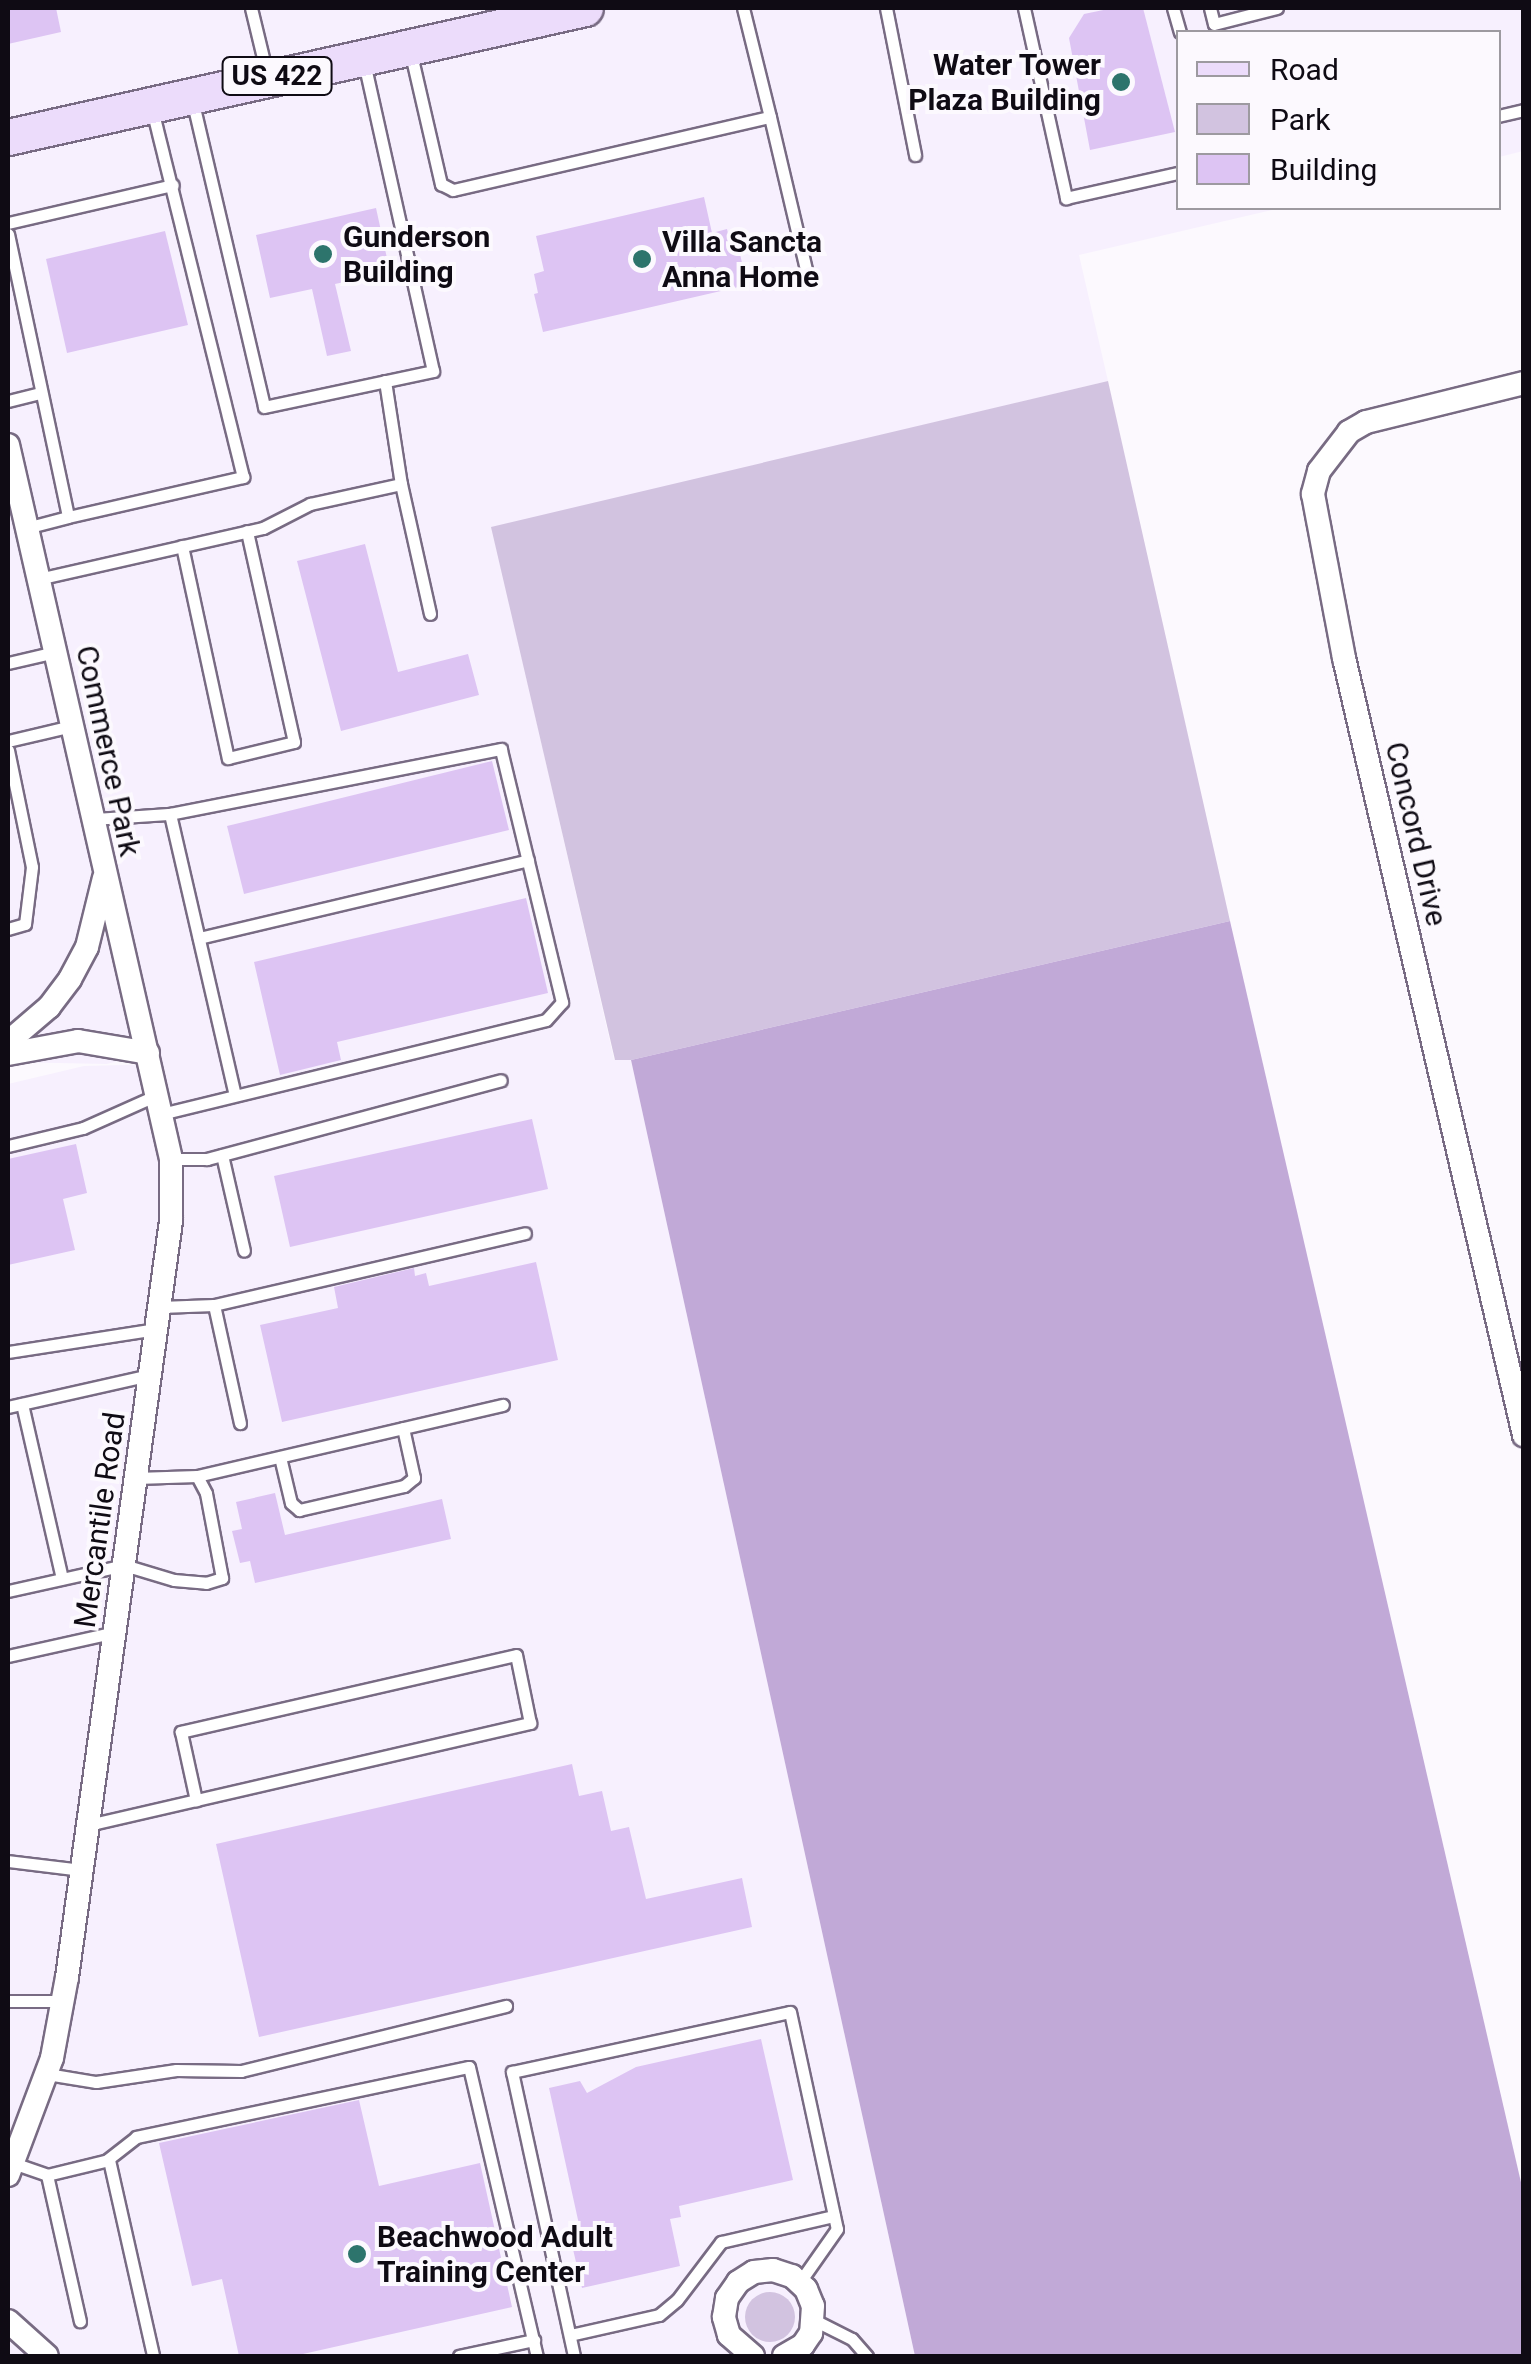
<!DOCTYPE html>
<style>
body{margin:0}
#map{position:relative;width:1531px;height:2364px;overflow:hidden;background:#fcf9fe;font-family:Roboto,sans-serif}
div>[style]{position:absolute}
[style*='--x']{left:calc(var(--x)*1px);top:calc(var(--y)*1px);width:calc(var(--w)*1px);rotate:calc(var(--a)*1deg)}
.built>*{inset:0;background:#f7f0fe}
.green>*{inset:0;background:#d2c3e0}
.round{border-radius:50%}
.forest>*{inset:0;background:#c1a9d7}
.building>*{inset:0;background:#ddc4f3}
.roads{filter:drop-shadow(2px 0 #786b83) drop-shadow(-2px 0 #786b83) drop-shadow(0 2px #786b83) drop-shadow(0 -2px #786b83)}
.service>*{height:11px;margin:-5.5px;padding:0 5.5px;transform-origin:5.5px;border-radius:5.5px;background:#fff}
.minor>*{height:22px;margin:-11px;padding:0 11px;transform-origin:11px;border-radius:11px;background:#fff}
.primary>*{height:35px;margin:-17.5px;padding:0 17.5px;transform-origin:17.5px;border-radius:17.5px;background:#ecdcfb}
.dots>*{width:28px;height:28px;translate:-50% -50%;box-sizing:border-box;border:5px solid #fcf9fe;border-radius:50%}
span{translate:-50% -50%;white-space:nowrap;text-align:center;line-height:1.15;-webkit-text-stroke:8px #fcf9fe;paint-order:stroke}
.shield-label span{padding:2px 8px;background:#fcf9fe;border:2px solid;border-radius:8px;-webkit-text-stroke-width:0}
.shield-label{font-size:28px;color:#0f0b14;font-weight:700}
.poi-label{font-size:30px;color:#0f0b14;font-weight:700}
.right{translate:-100% -50%;text-align:right}
.left{translate:0 -50%;text-align:left}
.street-label{font-size:30px;color:#0f0b14}
.frame{position:absolute;inset:0;border:10px solid #0f0b14;pointer-events:none}
.legend{position:absolute;left:1176px;top:30px;width:325px;height:180px;box-sizing:border-box;background:#fcf9fe;border:2px solid #9d9aa0;margin:0;padding:12px 18px;list-style:none;font-size:30px;color:#0f0b14}
.legend li{display:flex;align-items:center;gap:20px;height:50px}
.legend b{width:50px;border:2px solid #9d9aa0}
</style>
<div id="map">
<div class="built">
<i style="clip-path:polygon(8px 8px,1523px 8px,1523px 151px,1499px 157px,1498px 32px,1178px 32px,1178px 208px,1281px 208px,1079px 255px,1108px 381px,492px 528px,614px 1059px,631px 1060px,915px 2356px,8px 2356px,8px 1084px,84px 1066px,162px 1064px,147px 1053px,107px 1064px,8px 1062px)"></i>
</div>
<div class="green">
<i style="clip-path:polygon(1108px 381px,1230px 921px,631px 1060px,615px 1060px,491px 527px)"></i>
<i class="round" style="left:745px;top:2292px;width:50px;height:50px"></i>
</div>
<div class="forest">
<i style="clip-path:polygon(1230px 921px,1523px 2191px,1523px 2356px,915px 2356px,631px 1060px)"></i>
</div>
<div class="building">
<i style="clip-path:polygon(8px 8px,56px 8px,61px 32px,8px 44px)"></i>
<i style="clip-path:polygon(1113px 8px,1143px 8px,1175px 132px,1090px 150px,1069px 38px,1084px 14px)"></i>
<i style="clip-path:polygon(704px 197px,712px 233px,727px 229px,731px 247px,738px 245px,747px 285px,543px 332px,534px 294px,538px 293px,534px 274px,544px 271px,536px 236px)"></i>
<i style="clip-path:polygon(376px 208px,390px 272px,335px 284px,351px 351px,327px 356px,312px 289px,270px 298px,256px 235px)"></i>
<i style="clip-path:polygon(165px 231px,188px 325px,67px 353px,46px 259px)"></i>
<i style="clip-path:polygon(365px 544px,398px 672px,468px 654px,479px 695px,341px 731px,297px 561px)"></i>
<i style="clip-path:polygon(492px 761px,509px 830px,244px 894px,227px 826px)"></i>
<i style="clip-path:polygon(526px 898px,548px 993px,337px 1042px,341px 1060px,280px 1075px,254px 962px)"></i>
<i style="clip-path:polygon(532px 1119px,548px 1189px,290px 1247px,274px 1176px)"></i>
<i style="clip-path:polygon(76px 1144px,87px 1193px,63px 1199px,75px 1250px,8px 1265px,8px 1159px)"></i>
<i style="clip-path:polygon(536px 1262px,558px 1360px,282px 1422px,260px 1325px,338px 1308px,334px 1287px,414px 1268px,415px 1276px,426px 1273px,429px 1286px)"></i>
<i style="clip-path:polygon(275px 1493px,285px 1535px,442px 1499px,451px 1539px,255px 1583px,250px 1561px,240px 1563px,232px 1531px,242px 1529px,236px 1502px)"></i>
<i style="clip-path:polygon(572px 1764px,579px 1796px,602px 1791px,611px 1831px,629px 1827px,646px 1899px,742px 1878px,752px 1927px,259px 2037px,216px 1844px)"></i>
<i style="clip-path:polygon(761px 2039px,793px 2180px,679px 2206px,681px 2217px,670px 2219px,680px 2266px,582px 2288px,569px 2232px,580px 2229px,549px 2088px,580px 2081px,587px 2093px,636px 2067px)"></i>
<i style="clip-path:polygon(359px 2100px,379px 2186px,480px 2163px,512px 2307px,294px 2356px,239px 2356px,222px 2279px,192px 2286px,159px 2143px)"></i>
</div>
<div class="roads">
<div class="service">
<i style="--x:251;--y:8;--w:68;--a:76.4"></i>
<i style="--x:886;--y:8;--w:150;--a:78.8"></i>
<i style="--x:1024;--y:8;--w:195;--a:77.5"></i>
<i style="--x:1066;--y:198;--w:115;--a:-12.6"></i>
<i style="--x:1173;--y:8;--w:25;--a:74"></i>
<i style="--x:1210;--y:8;--w:16;--a:76"></i>
<i style="--x:1214;--y:24;--w:65;--a:-14.3"></i>
<i style="--x:410;--y:50;--w:138;--a:77"></i>
<i style="--x:441;--y:184;--w:13;--a:27"></i>
<i style="--x:453;--y:190;--w:325;--a:-13"></i>
<i style="--x:770;--y:117;--w:112;--a:-103.9"></i>
<i style="--x:192;--y:99;--w:316;--a:76.8"></i>
<i style="--x:264;--y:407;--w:173;--a:-12"></i>
<i style="--x:433;--y:371;--w:317;--a:-102.6"></i>
<i style="--x:1498;--y:116;--w:27;--a:-13"></i>
<i style="--x:770;--y:117;--w:160;--a:76.7"></i>
<i style="--x:8;--y:223;--w:169;--a:-13"></i>
<i style="--x:8;--y:234;--w:289;--a:78"></i>
<i style="--x:68;--y:517;--w:180;--a:-12.9"></i>
<i style="--x:243;--y:477;--w:379;--a:-103.9"></i>
<i style="--x:385;--y:381;--w:104;--a:81.2"></i>
<i style="--x:401;--y:484;--w:133;--a:77.4"></i>
<i style="--x:8;--y:401;--w:32;--a:-14"></i>
<i style="--x:26;--y:528;--w:43;--a:-14.7"></i>
<i style="--x:182;--y:546;--w:217;--a:77.8"></i>
<i style="--x:228;--y:758;--w:68;--a:-13.6"></i>
<i style="--x:294;--y:742;--w:216;--a:-102.6"></i>
<i style="--x:38;--y:579;--w:231;--a:-12.8"></i>
<i style="--x:263;--y:528;--w:53;--a:-27.1"></i>
<i style="--x:310;--y:504;--w:93;--a:-12.4"></i>
<i style="--x:8;--y:663;--w:48;--a:-13.2"></i>
<i style="--x:8;--y:741;--w:66;--a:-13.2"></i>
<i style="--x:8;--y:750;--w:119;--a:78.4"></i>
<i style="--x:32;--y:867;--w:57;--a:97"></i>
<i style="--x:25;--y:924;--w:18;--a:164"></i>
<i style="--x:94;--y:819;--w:76;--a:-3.8"></i>
<i style="--x:170;--y:814;--w:288;--a:77"></i>
<i style="--x:199;--y:938;--w:338;--a:-13.3"></i>
<i style="--x:161;--y:1114;--w:396;--a:-13.7"></i>
<i style="--x:546;--y:1020;--w:24;--a:-48"></i>
<i style="--x:562;--y:1002;--w:260;--a:-103.6"></i>
<i style="--x:501;--y:749;--w:337;--a:168.9"></i>
<i style="--x:8;--y:1146;--w:77;--a:-13.5"></i>
<i style="--x:83;--y:1128;--w:81;--a:-24"></i>
<i style="--x:222;--y:1155;--w:98;--a:77.1"></i>
<i style="--x:171;--y:1159;--w:36;--a:0"></i>
<i style="--x:207;--y:1159;--w:304;--a:-15"></i>
<i style="--x:214;--y:1305;--w:121;--a:77.6"></i>
<i style="--x:160;--y:1307;--w:54;--a:-2.1"></i>
<i style="--x:214;--y:1305;--w:319;--a:-13"></i>
<i style="--x:8;--y:1352;--w:151;--a:-8.8"></i>
<i style="--x:22;--y:1404;--w:179;--a:77.1"></i>
<i style="--x:8;--y:1407;--w:146;--a:-12.7"></i>
<i style="--x:280;--y:1457;--w:47;--a:76.6"></i>
<i style="--x:291;--y:1503;--w:11;--a:41"></i>
<i style="--x:299;--y:1510;--w:108;--a:-12.9"></i>
<i style="--x:404;--y:1486;--w:13;--a:-39"></i>
<i style="--x:414;--y:1478;--w:51;--a:-102.4"></i>
<i style="--x:197;--y:1476;--w:314;--a:-13.1"></i>
<i style="--x:8;--y:1591;--w:119;--a:-12.6"></i>
<i style="--x:124;--y:1565;--w:52;--a:16.7"></i>
<i style="--x:174;--y:1580;--w:32;--a:5"></i>
<i style="--x:206;--y:1583;--w:17;--a:-17"></i>
<i style="--x:222;--y:1578;--w:86;--a:-100.7"></i>
<i style="--x:206;--y:1493;--w:19;--a:-118"></i>
<i style="--x:197;--y:1476;--w:61;--a:178.1"></i>
<i style="--x:8;--y:1656;--w:110;--a:-12.6"></i>
<i style="--x:88;--y:1825;--w:454;--a:-13"></i>
<i style="--x:530;--y:1723;--w:69;--a:-101.6"></i>
<i style="--x:516;--y:1655;--w:344;--a:167.1"></i>
<i style="--x:181;--y:1732;--w:70;--a:77.6"></i>
<i style="--x:8;--y:1861;--w:75;--a:6.9"></i>
<i style="--x:8;--y:2001;--w:55;--a:0"></i>
<i style="--x:47;--y:2074;--w:50;--a:9.3"></i>
<i style="--x:96;--y:2082;--w:81;--a:-8.5"></i>
<i style="--x:176;--y:2070;--w:65;--a:0.9"></i>
<i style="--x:241;--y:2071;--w:273;--a:-13.8"></i>
<i style="--x:107;--y:2160;--w:37;--a:-38"></i>
<i style="--x:136;--y:2137;--w:340;--a:-11.9"></i>
<i style="--x:469;--y:2067;--w:297;--a:76.8"></i>
<i style="--x:13;--y:2163;--w:36;--a:19"></i>
<i style="--x:47;--y:2175;--w:64;--a:-13.6"></i>
<i style="--x:109;--y:2160;--w:201;--a:77.3"></i>
<i style="--x:47;--y:2175;--w:150;--a:77.3"></i>
<i style="--x:814;--y:2320;--w:42;--a:26.6"></i>
<i style="--x:852;--y:2339;--w:23;--a:49"></i>
<i style="--x:570;--y:2335;--w:91;--a:-12.7"></i>
<i style="--x:659;--y:2315;--w:23;--a:-40"></i>
<i style="--x:677;--y:2300;--w:73;--a:-52.8"></i>
<i style="--x:721;--y:2242;--w:116;--a:-13"></i>
<i style="--x:459;--y:2356;--w:77;--a:-12"></i>
<i style="--x:574;--y:2356;--w:291;--a:-102.3"></i>
<i style="--x:512;--y:2072;--w:284;--a:-12.2"></i>
<i style="--x:790;--y:2012;--w:222;--a:77.8"></i>
<i style="--x:837;--y:2229;--w:66;--a:125.1"></i>
</div>
<div class="minor">
<i style="--x:1524;--y:383;--w:163;--a:166.1"></i>
<i style="--x:1366;--y:422;--w:20;--a:150"></i>
<i style="--x:1349;--y:432;--w:49;--a:127.6"></i>
<i style="--x:1319;--y:471;--w:24;--a:105"></i>
<i style="--x:1313;--y:494;--w:167;--a:79.3"></i>
<i style="--x:1344;--y:658;--w:798;--a:76.96"></i>
<i style="--x:8;--y:445;--w:732;--a:77.14"></i>
<i style="--x:171;--y:1159;--w:62;--a:90"></i>
<i style="--x:171;--y:1221;--w:763;--a:97.83"></i>
<i style="--x:67;--y:1977;--w:82;--a:100.5"></i>
<i style="--x:52;--y:2058;--w:125;--a:110.6"></i>
<i style="--x:8;--y:1042;--w:54;--a:-40.5"></i>
<i style="--x:49;--y:1007;--w:35;--a:-53"></i>
<i style="--x:70;--y:979;--w:36;--a:-62"></i>
<i style="--x:87;--y:947;--w:71;--a:-76.2"></i>
<i style="--x:8;--y:1054;--w:71;--a:-10.5"></i>
<i style="--x:78;--y:1041;--w:71;--a:9.7"></i>
<i style="--x:8;--y:2321;--w:52;--a:41.9"></i>
<i style="--x:753;--y:2356;--w:32;--a:-139"></i>
<i style="--x:729;--y:2335;--w:19;--a:-106"></i>
<i style="--x:724;--y:2317;--w:19;--a:-81"></i>
<i style="--x:727;--y:2298;--w:19;--a:-55"></i>
<i style="--x:738;--y:2282;--w:19;--a:-32"></i>
<i style="--x:754;--y:2272;--w:19;--a:-6"></i>
<i style="--x:773;--y:2270;--w:20;--a:18"></i>
<i style="--x:792;--y:2276;--w:19;--a:43"></i>
<i style="--x:806;--y:2289;--w:18;--a:68"></i>
<i style="--x:813;--y:2306;--w:27;--a:94"></i>
<i style="--x:811;--y:2333;--w:14;--a:124"></i>
<i style="--x:803;--y:2345;--w:22;--a:150"></i>
</div>
<div class="primary">
<i style="--x:8;--y:137;--w:591;--a:-12.6"></i>
</div>
</div>
<div class="dots">
<i style="left:1121px;top:82px;background:#2d746c"></i>
<i style="left:323px;top:254px;background:#2d746c"></i>
<i style="left:642px;top:259px;background:#2d746c"></i>
<i style="left:357px;top:2254px;background:#2d746c"></i>
</div>
<div class="shield-label">
<span style="left:277px;top:76px">US 422</span>
</div>
<div class="poi-label">
<span class="right" style="left:1101px;top:82px">Water Tower<br>Plaza Building</span>
<span class="left" style="left:343px;top:254px">Gunderson<br>Building</span>
<span class="left" style="left:662px;top:259px">Villa Sancta<br>Anna Home</span>
<span class="left" style="left:377px;top:2254px">Beachwood Adult<br>Training Center</span>
</div>
<div class="street-label">
<span style="left:108px;top:751px;rotate:78deg">Commerce Park</span>
<span style="left:1416px;top:834px;rotate:77deg">Concord Drive</span>
<span style="left:100px;top:1520px;rotate:-82deg">Mercantile Road</span>
</div>
<div class="frame"></div>
<ul class="legend">
<li><b style="height:12px;background:#ecdcfb"></b>Road</li>
<li><b style="height:28px;background:#d2c3e0"></b>Park</li>
<li><b style="height:28px;background:#ddc4f3"></b>Building</li>
</ul>
</div>
